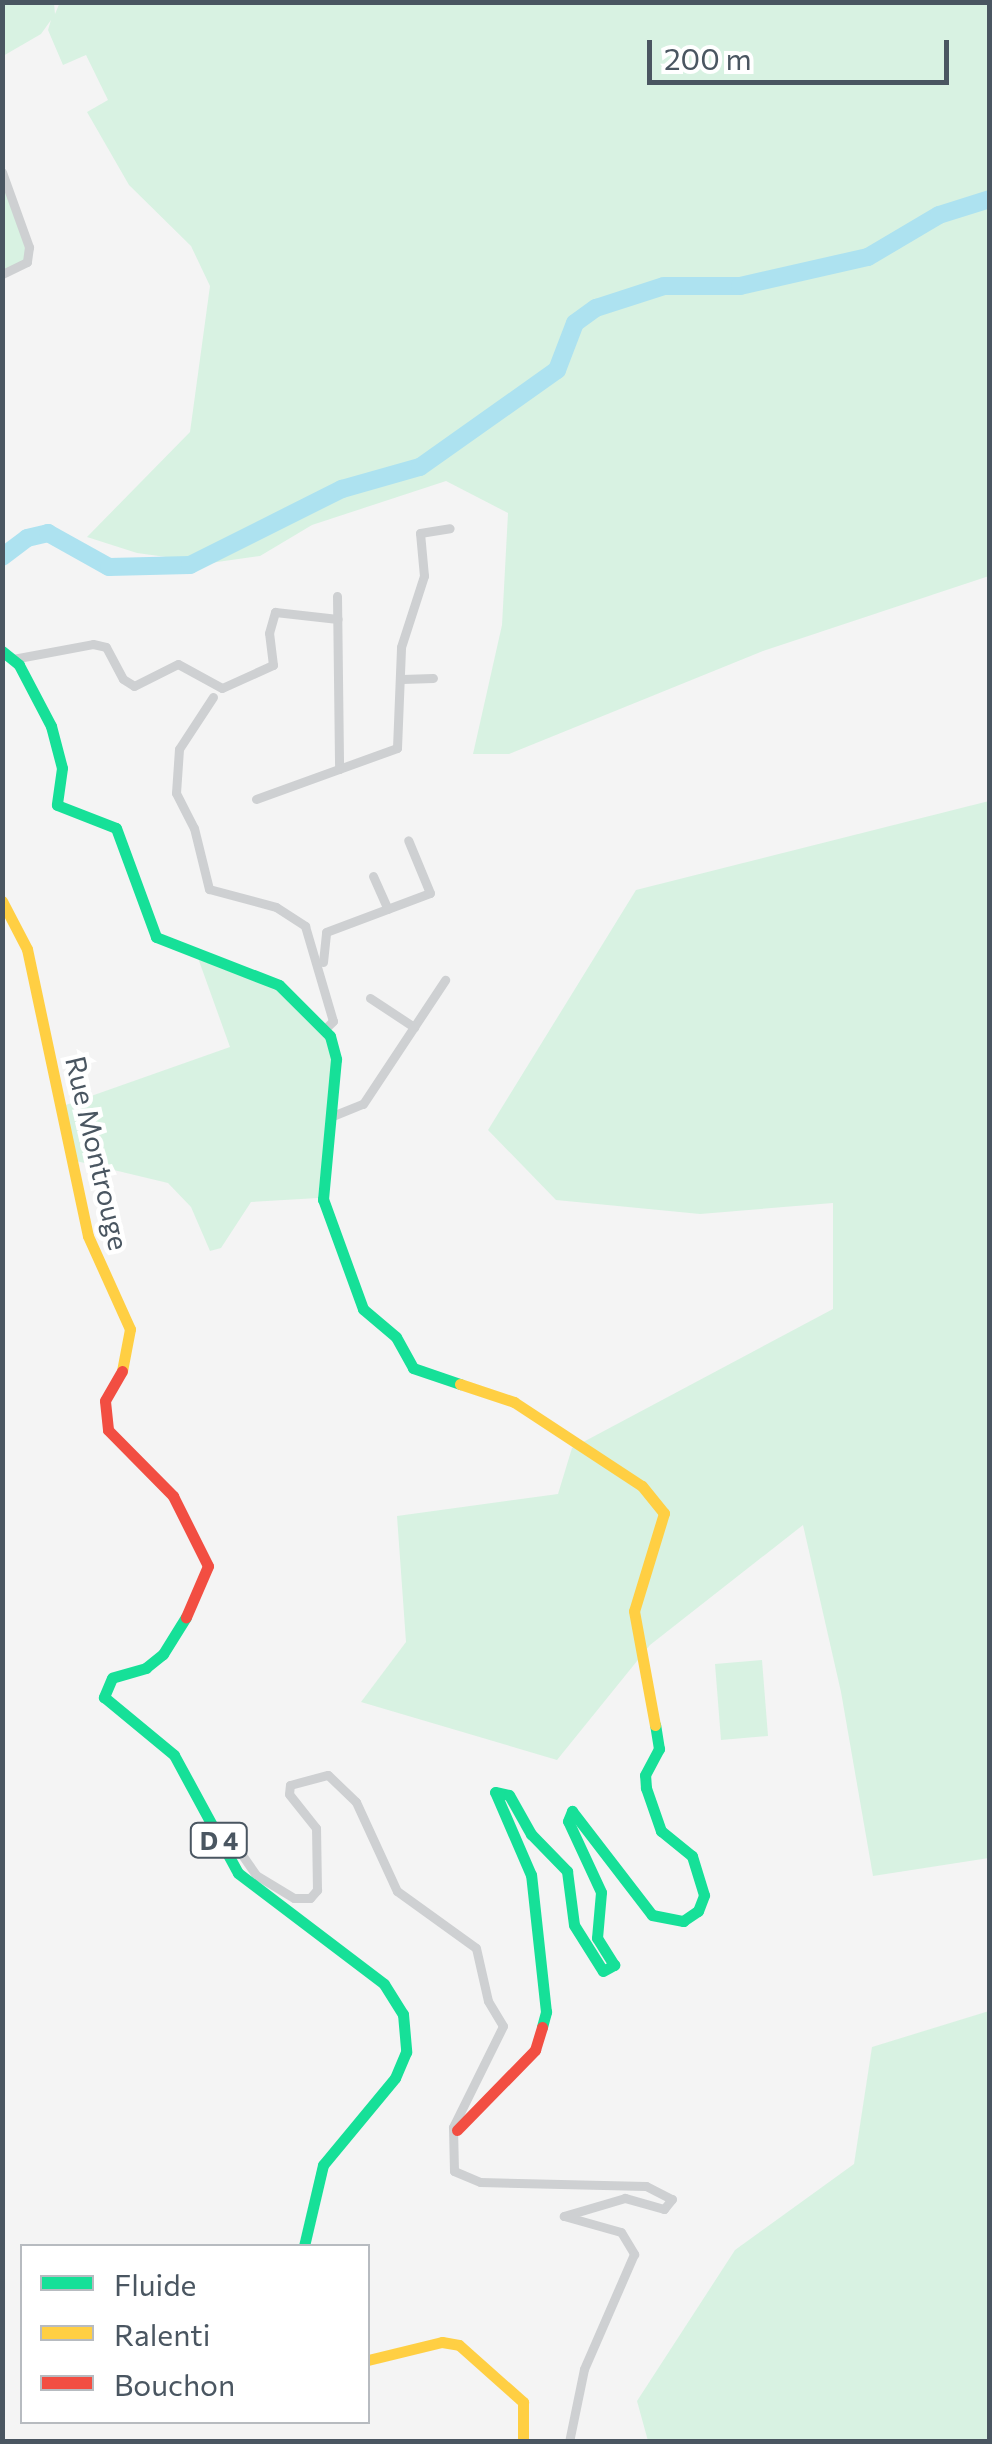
<!DOCTYPE html>
<style>
body{margin:0}
#map{position:relative;width:992px;height:2444px;overflow:hidden;background:#f4f4f4;font-family:Commissioner,sans-serif}
div>[style]{position:absolute}
[style*='--x']{left:calc(var(--x)*1px);top:calc(var(--y)*1px);width:calc(var(--w)*1px);rotate:calc(var(--a)*1deg)}
.green>*{inset:0;background:#d8f2e2}
.river>*{height:18px;margin:-9px;padding:0 9px;transform-origin:9px;border-radius:9px;background:#ade2f0}
.street>*{height:9px;margin:-4.5px;padding:0 4.5px;transform-origin:4.5px;border-radius:4.5px;background:#ced0d2}
.fast>*{height:11px;margin:-5.5px;padding:0 5.5px;transform-origin:5.5px;border-radius:5.5px;background:#16e098}
.slow>*{height:11px;margin:-5.5px;padding:0 5.5px;transform-origin:5.5px;border-radius:5.5px;background:#ffcf43}
.jam>*{height:11px;margin:-5.5px;padding:0 5.5px;transform-origin:5.5px;border-radius:5.5px;background:#f24e42}
span{translate:-50% -50%;white-space:nowrap;text-align:center;line-height:1.15;-webkit-text-stroke:9px #fff;paint-order:stroke}
.shield-label span{padding:2px 8px;background:#fff;border:2px solid;border-radius:8px;-webkit-text-stroke-width:0}
.shield-label{font-size:25px;color:#4a5661;font-weight:700}
.street-label{font-size:28px;color:#4a5661}
.frame{position:absolute;inset:0;border:5px solid #4a5661;pointer-events:none}
.legend{position:absolute;left:20px;top:2244px;width:350px;height:180px;box-sizing:border-box;background:#fff;border:2px solid #b7bbc0;margin:0;padding:12px 18px;list-style:none;font-size:30px;color:#4a5661}
.legend li{display:flex;align-items:center;gap:20px;height:50px}
.legend b{width:50px;border:2px solid #b7bbc0}
.scale{position:absolute;left:647px;top:40px;width:302px;height:45px;box-sizing:border-box;border:5px solid #4a5661;border-top:0;padding-left:12px;font-size:30px;line-height:35px;white-space:nowrap;color:#4a5661;-webkit-text-stroke:8px #fff;paint-order:stroke}
</style>
<div id="map">
<div class="green">
<i style="clip-path:polygon(60px 2px,989px 3px,989px 576px,763px 651px,509px 754px,473px 754px,502px 625px,508px 513px,446px 481px,312px 525px,260px 556px,210px 563px,137px 553px,87px 537px,190px 432px,210px 286px,191px 246px,129px 185px,87px 112px,108px 100px,86px 55px,63px 65px,48px 30px,51px 20px,41px 34px,3px 56px,3px 3px,54px 3px,55px 14px)"></i>
<i style="clip-path:polygon(2px 172px,21px 213px,27px 262px,2px 274px)"></i>
<i style="clip-path:polygon(989px 801px,989px 1858px,873px 1876px,841px 1692px,803px 1525px,650px 1645px,557px 1760px,361px 1702px,406px 1642px,397px 1516px,558px 1494px,572px 1448px,833px 1309px,833px 1203px,700px 1214px,556px 1200px,488px 1130px,636px 890px)"></i>
<i style="clip-path:polygon(198px 958px,279px 985px,335px 1045px,318px 1198px,251px 1202px,221px 1248px,210px 1251px,191px 1207px,168px 1183px,72px 1160px,60px 1107px,230px 1047px)"></i>
<i style="clip-path:polygon(762px 1660px,768px 1736px,721px 1740px,715px 1664px)"></i>
<i style="clip-path:polygon(989px 2011px,989px 2441px,648px 2441px,637px 2401px,735px 2250px,854px 2164px,872px 2047px)"></i>
</div>
<div class="river">
<i style="--x:2;--y:557;--w:31;--a:-37"></i>
<i style="--x:27;--y:538;--w:22;--a:-13"></i>
<i style="--x:48;--y:533;--w:70;--a:29.1"></i>
<i style="--x:109;--y:567;--w:81;--a:-1.4"></i>
<i style="--x:190;--y:565;--w:170;--a:-26.6"></i>
<i style="--x:342;--y:489;--w:81;--a:-15.8"></i>
<i style="--x:420;--y:467;--w:168;--a:-35.3"></i>
<i style="--x:557;--y:370;--w:50;--a:-69"></i>
<i style="--x:575;--y:323;--w:26;--a:-36"></i>
<i style="--x:596;--y:308;--w:71;--a:-17.9"></i>
<i style="--x:664;--y:286;--w:76;--a:0"></i>
<i style="--x:740;--y:286;--w:131;--a:-12.8"></i>
<i style="--x:868;--y:257;--w:82;--a:-30.6"></i>
<i style="--x:939;--y:215;--w:53;--a:-17.4"></i>
</div>
<div class="street">
<i style="--x:2;--y:172;--w:80;--a:70.2"></i>
<i style="--x:29;--y:247;--w:15;--a:98"></i>
<i style="--x:27;--y:262;--w:28;--a:154"></i>
<i style="--x:337;--y:596;--w:173;--a:89.3"></i>
<i style="--x:13;--y:659;--w:81;--a:-10.6"></i>
<i style="--x:93;--y:644;--w:13;--a:13"></i>
<i style="--x:106;--y:647;--w:36;--a:62"></i>
<i style="--x:123;--y:679;--w:13;--a:32"></i>
<i style="--x:134;--y:686;--w:49;--a:-26.6"></i>
<i style="--x:178;--y:664;--w:50;--a:28.6"></i>
<i style="--x:222;--y:688;--w:56;--a:-24.3"></i>
<i style="--x:273;--y:665;--w:32;--a:-97"></i>
<i style="--x:269;--y:633;--w:22;--a:-74"></i>
<i style="--x:275;--y:612;--w:63;--a:6.3"></i>
<i style="--x:402;--y:679;--w:31;--a:-2"></i>
<i style="--x:213;--y:697;--w:62;--a:123.2"></i>
<i style="--x:179;--y:749;--w:44;--a:93.9"></i>
<i style="--x:176;--y:793;--w:39;--a:63"></i>
<i style="--x:194;--y:828;--w:63;--a:76.2"></i>
<i style="--x:209;--y:889;--w:69;--a:15"></i>
<i style="--x:276;--y:907;--w:35;--a:33"></i>
<i style="--x:305;--y:926;--w:99;--a:73.6"></i>
<i style="--x:333;--y:1021;--w:13;--a:135"></i>
<i style="--x:256;--y:799;--w:150;--a:-19.9"></i>
<i style="--x:397;--y:748;--w:101;--a:-87.7"></i>
<i style="--x:401;--y:647;--w:75;--a:-72.1"></i>
<i style="--x:424;--y:576;--w:43;--a:-95.3"></i>
<i style="--x:420;--y:533;--w:30;--a:-9"></i>
<i style="--x:373;--y:876;--w:36;--a:66"></i>
<i style="--x:323;--y:962;--w:30;--a:-84"></i>
<i style="--x:326;--y:932;--w:111;--a:-20.6"></i>
<i style="--x:430;--y:893;--w:57;--a:-112.5"></i>
<i style="--x:370;--y:998;--w:53;--a:33.4"></i>
<i style="--x:330;--y:1117;--w:35;--a:-22"></i>
<i style="--x:363;--y:1104;--w:149;--a:-56.5"></i>
<i style="--x:217;--y:1831;--w:16;--a:30"></i>
<i style="--x:231;--y:1839;--w:44;--a:55.2"></i>
<i style="--x:256;--y:1875;--w:44;--a:31.2"></i>
<i style="--x:294;--y:1898;--w:16;--a:0"></i>
<i style="--x:310;--y:1898;--w:11;--a:-49"></i>
<i style="--x:317;--y:1890;--w:62;--a:-90.9"></i>
<i style="--x:316;--y:1828;--w:43;--a:-128.5"></i>
<i style="--x:289;--y:1794;--w:9;--a:-84"></i>
<i style="--x:290;--y:1785;--w:39;--a:-15"></i>
<i style="--x:328;--y:1775;--w:39;--a:44"></i>
<i style="--x:356;--y:1802;--w:98;--a:65.3"></i>
<i style="--x:397;--y:1891;--w:97;--a:35.8"></i>
<i style="--x:476;--y:1948;--w:54;--a:77.2"></i>
<i style="--x:488;--y:2001;--w:29;--a:59"></i>
<i style="--x:503;--y:2026;--w:113;--a:116.3"></i>
<i style="--x:453;--y:2127;--w:44;--a:88.7"></i>
<i style="--x:454;--y:2171;--w:28;--a:23"></i>
<i style="--x:480;--y:2182;--w:166;--a:1.4"></i>
<i style="--x:646;--y:2186;--w:29;--a:27"></i>
<i style="--x:672;--y:2199;--w:13;--a:129"></i>
<i style="--x:664;--y:2209;--w:41;--a:-164.2"></i>
<i style="--x:625;--y:2198;--w:64;--a:163.6"></i>
<i style="--x:564;--y:2216;--w:59;--a:15.7"></i>
<i style="--x:621;--y:2232;--w:26;--a:59"></i>
<i style="--x:634;--y:2254;--w:125;--a:113.5"></i>
<i style="--x:584;--y:2369;--w:75;--a:101.6"></i>
</div>
<div class="fast">
<i style="--x:2;--y:651;--w:22;--a:39"></i>
<i style="--x:19;--y:665;--w:69;--a:62.3"></i>
<i style="--x:51;--y:726;--w:43;--a:75.3"></i>
<i style="--x:62;--y:768;--w:37;--a:98"></i>
<i style="--x:57;--y:805;--w:63;--a:21.3"></i>
<i style="--x:116;--y:828;--w:116;--a:69.8"></i>
<i style="--x:156;--y:937;--w:132;--a:21.3"></i>
<i style="--x:279;--y:985;--w:72;--a:45"></i>
<i style="--x:330;--y:1036;--w:24;--a:75"></i>
<i style="--x:336;--y:1059;--w:141;--a:95.3"></i>
<i style="--x:323;--y:1199;--w:117;--a:70"></i>
<i style="--x:363;--y:1309;--w:43;--a:40.3"></i>
<i style="--x:396;--y:1337;--w:35;--a:61"></i>
<i style="--x:413;--y:1368;--w:50;--a:18.8"></i>
<i style="--x:186;--y:1617;--w:44;--a:121.9"></i>
<i style="--x:163;--y:1654;--w:22;--a:141"></i>
<i style="--x:146;--y:1668;--w:35;--a:164"></i>
<i style="--x:112;--y:1678;--w:21;--a:113"></i>
<i style="--x:104;--y:1697;--w:91;--a:39.6"></i>
<i style="--x:174;--y:1755;--w:134;--a:61.5"></i>
<i style="--x:238;--y:1873;--w:183;--a:37.2"></i>
<i style="--x:384;--y:1984;--w:36;--a:58"></i>
<i style="--x:403;--y:2014;--w:38;--a:85"></i>
<i style="--x:406;--y:2052;--w:28;--a:113"></i>
<i style="--x:395;--y:2078;--w:113;--a:129.6"></i>
<i style="--x:323;--y:2165;--w:83;--a:103.2"></i>
<i style="--x:542;--y:2027;--w:16;--a:-75"></i>
<i style="--x:546;--y:2012;--w:138;--a:-96.2"></i>
<i style="--x:531;--y:1875;--w:90;--a:-113.4"></i>
<i style="--x:495;--y:1792;--w:14;--a:12"></i>
<i style="--x:509;--y:1795;--w:45;--a:60.6"></i>
<i style="--x:531;--y:1834;--w:52;--a:45.8"></i>
<i style="--x:567;--y:1871;--w:54;--a:82.6"></i>
<i style="--x:574;--y:1925;--w:54;--a:57.8"></i>
<i style="--x:603;--y:1971;--w:13;--a:-29"></i>
<i style="--x:614;--y:1965;--w:32;--a:-122"></i>
<i style="--x:597;--y:1938;--w:46;--a:-85"></i>
<i style="--x:601;--y:1892;--w:78;--a:-114.9"></i>
<i style="--x:568;--y:1821;--w:11;--a:-68"></i>
<i style="--x:572;--y:1811;--w:131;--a:52.4"></i>
<i style="--x:652;--y:1915;--w:32;--a:11"></i>
<i style="--x:683;--y:1921;--w:18;--a:-34"></i>
<i style="--x:698;--y:1911;--w:17;--a:-69"></i>
<i style="--x:704;--y:1895;--w:41;--a:-107.1"></i>
<i style="--x:692;--y:1856;--w:40;--a:-141"></i>
<i style="--x:661;--y:1831;--w:46;--a:-109.2"></i>
<i style="--x:646;--y:1788;--w:13;--a:-94"></i>
<i style="--x:645;--y:1775;--w:30;--a:-62"></i>
<i style="--x:659;--y:1749;--w:24;--a:-99"></i>
</div>
<div class="slow">
<i style="--x:2;--y:901;--w:54;--a:62.5"></i>
<i style="--x:27;--y:949;--w:293;--a:78"></i>
<i style="--x:88;--y:1236;--w:102;--a:65.7"></i>
<i style="--x:130;--y:1329;--w:43;--a:100.8"></i>
<i style="--x:460;--y:1384;--w:57;--a:18.4"></i>
<i style="--x:514;--y:1402;--w:153;--a:33.3"></i>
<i style="--x:642;--y:1486;--w:35;--a:51"></i>
<i style="--x:664;--y:1513;--w:102;--a:107"></i>
<i style="--x:634;--y:1611;--w:116;--a:79.6"></i>
<i style="--x:368;--y:2360;--w:76;--a:-13.7"></i>
<i style="--x:442;--y:2342;--w:17;--a:10"></i>
<i style="--x:459;--y:2345;--w:86;--a:41.7"></i>
<i style="--x:523;--y:2402;--w:40;--a:90"></i>
</div>
<div class="jam">
<i style="--x:122;--y:1371;--w:34;--a:120"></i>
<i style="--x:105;--y:1401;--w:29;--a:84"></i>
<i style="--x:108;--y:1430;--w:93;--a:45.4"></i>
<i style="--x:173;--y:1496;--w:78;--a:63.4"></i>
<i style="--x:208;--y:1566;--w:56;--a:113.3"></i>
<i style="--x:457;--y:2130;--w:112;--a:-45.7"></i>
<i style="--x:535;--y:2050;--w:24;--a:-73"></i>
</div>
<div class="shield-label">
<span style="left:219px;top:1840px">D 4</span>
</div>
<div class="street-label">
<span style="left:98px;top:1153px;rotate:77deg">Rue Montrouge</span>
</div>
<div class="frame"></div>
<ul class="legend">
<li><b style="height:12px;background:#16e098"></b>Fluide</li>
<li><b style="height:12px;background:#ffcf43"></b>Ralenti</li>
<li><b style="height:12px;background:#f24e42"></b>Bouchon</li>
</ul>
<div class="scale">200 m</div>
</div>
